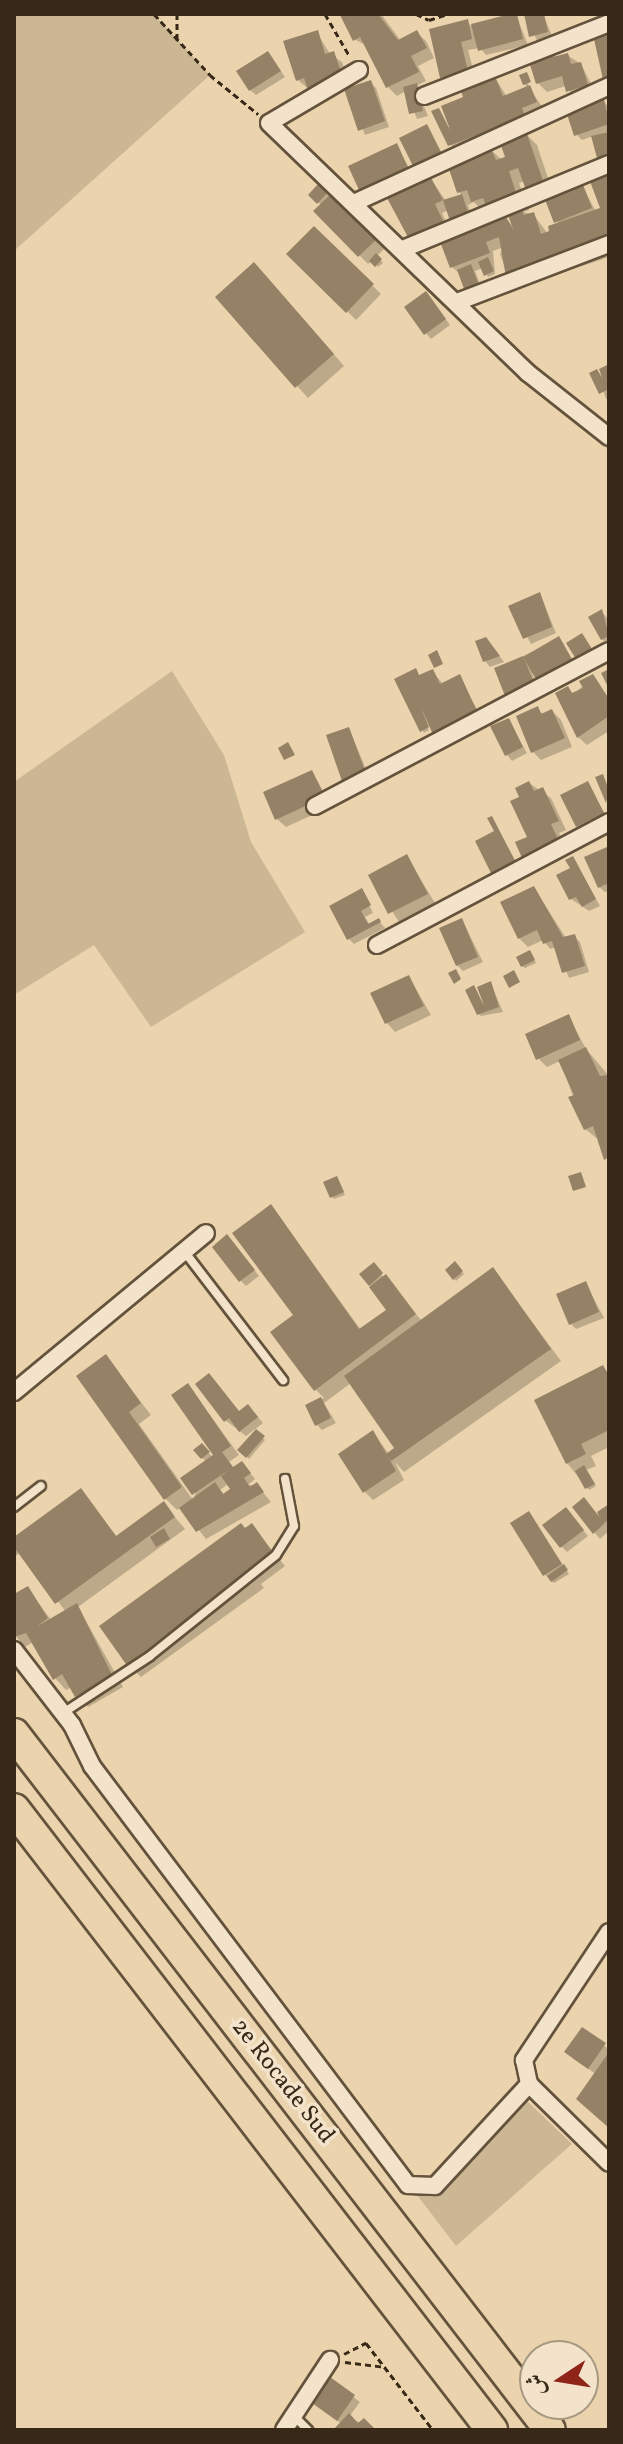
<!DOCTYPE html>
<meta charset="utf-8">
<style>
body{margin:0}
#map{position:relative;width:623px;height:2444px;overflow:hidden;background:#ebd4ad;font-family:Vollkorn,Amiri,serif}
div>[style]{position:absolute}
[style*='--x']{left:calc(var(--x)*1px);top:calc(var(--y)*1px);width:calc(var(--w)*1px);rotate:calc(var(--a)*1deg)}
.green>*{inset:0;background:#ccb794}
.shadow>*{inset:0;background:#0003}
.building>*{inset:0;background:#958165}
.path>*{height:3px;margin-top:-1.5px;transform-origin:0;background:repeating-linear-gradient(90deg,#372817 0 6px,transparent 0 10px)}
.roads{filter:drop-shadow(2px 0 #64533c) drop-shadow(-2px 0 #64533c) drop-shadow(0 2px #64533c) drop-shadow(0 -2px #64533c)}
.lane>*{height:8px;margin:-4px;padding:0 4px;transform-origin:4px;border-radius:4px;background:#f2e3ca}
.street>*{height:16px;margin:-8px;padding:0 8px;transform-origin:8px;border-radius:8px;background:#f2e3ca}
.highway>*{height:30px;margin:-15px;padding:0 15px;transform-origin:15px;border-radius:15px;background:#ebd4ad}
span{translate:-50% -50%;white-space:nowrap;text-align:center;line-height:1.15;-webkit-text-stroke:7px #f2e3ca;paint-order:stroke}
.street-label{font-size:24px;color:#372817}
.frame{position:absolute;inset:0;border:16px solid #372817;pointer-events:none}
.north{position:absolute;left:519px;top:2340px;width:80px;height:80px;box-sizing:border-box;background:#f2e3ca;border:2px solid #a79882;border-radius:50%;rotate:258deg;font-size:22px;font-weight:700;line-height:32px;text-align:center;color:#372817}
.north::after{content:'';display:block;margin:auto;width:28px;height:36px;background:#8f2418;clip-path:polygon(50% 0,100% 100%,50% 72%,0 100%)}
</style>
<div id="map">
<div class="green">
<i style="clip-path:polygon(14px 14px,154px 14px,210px 75px,14px 251px)"></i>
<i style="clip-path:polygon(172px 671px,224px 755px,251px 842px,305px 932px,151px 1027px,94px 945px,14px 995px,14px 782px)"></i>
<i style="clip-path:polygon(525px 2099px,572px 2144px,456px 2246px,417px 2195px,441px 2191px)"></i>
</div>
<div class="shadow">
<i style="clip-path:polygon(347px 14px,381px 14px,401px 41px,417px 33px,426px 41px,434px 58px,418px 66px,426px 81px,416px 86px,428px 116px,417px 119px,406px 91px,397px 96px,388px 87px,367px 46px,354px 39px,343px 16px)"></i>
<i style="clip-path:polygon(526px 14px,543px 14px,553px 38px,537px 41px)"></i>
<i style="clip-path:polygon(516px 15px,528px 45px,486px 55px,480px 48px,468px 50px,476px 80px,451px 86px,442px 77px,467px 21px,471px 26px)"></i>
<i style="clip-path:polygon(317px 33px,330px 54px,342px 62px,351px 89px,370px 82px,376px 88px,389px 127px,365px 135px,346px 89px,318px 97px,298px 80px)"></i>
<i style="clip-path:polygon(550px 50px,558px 58px,567px 55px,581px 64px,596px 94px,577px 100px,566px 86px,547px 92px,538px 83px)"></i>
<i style="clip-path:polygon(268px 53px,285px 77px,256px 95px,250px 90px)"></i>
<i style="clip-path:polygon(494px 76px,507px 97px,528px 88px,524px 84px,529px 77px,528px 86px,545px 111px,466px 151px,459px 143px,452px 147px,448px 129px,466px 98px)"></i>
<i style="clip-path:polygon(603px 101px,609px 107px,609px 162px,604px 163px,593px 136px,582px 140px,576px 134px)"></i>
<i style="clip-path:polygon(evenodd,525px 133px,537px 145px,554px 196px,582px 185px,596px 212px,604px 209px,609px 171px,609px 257px,520px 287px,508px 276px,500px 254px,504px 247px,493px 251px,495px 274px,488px 277px,483px 268px,475px 271px,484px 294px,452px 267px,484px 213px,474px 202px,468px 205px,473px 220px,449px 210px,442px 213px,451px 232px,420px 249px,430px 178px,446px 201px,463px 196px,459px 192px,491px 150px,502px 160px,508px 158px,525px 133px,525px 181px,547px 198px,559px 225px,548px 234px,533px 214px,523px 212px,529px 210px,519px 183px,525px 181px,525px 133px,511px 216px,515px 228px,505px 218px,511px 216px)"></i>
<i style="clip-path:polygon(396px 146px,416px 179px,370px 197px,361px 189px)"></i>
<i style="clip-path:polygon(319px 187px,330px 197px,334px 194px,386px 247px,377px 256px,383px 263px,378px 267px,372px 261px,368px 264px,316px 211px,322px 206px,311px 195px)"></i>
<i style="clip-path:polygon(314px 228px,381px 294px,356px 320px,289px 254px)"></i>
<i style="clip-path:polygon(266px 276px,344px 366px,308px 398px,217px 297px)"></i>
<i style="clip-path:polygon(431px 299px,450px 325px,431px 339px,426px 333px)"></i>
<i style="clip-path:polygon(609px 367px,609px 397px,606px 399px,597px 371px,606px 380px)"></i>
<i style="clip-path:polygon(540px 594px,556px 633px,531px 644px,511px 607px)"></i>
<i style="clip-path:polygon(602px 612px,609px 620px,608px 645px,602px 639px)"></i>
<i style="clip-path:polygon(558px 639px,577px 667px,532px 673px,539px 690px,513px 701px,497px 669px)"></i>
<i style="clip-path:polygon(491px 645px,504px 662px,490px 667px,485px 661px)"></i>
<i style="clip-path:polygon(415px 671px,421px 677px,432px 671px,443px 684px,459px 677px,487px 727px,446px 746px,424px 711px,420px 713px,429px 730px,424px 733px,410px 708px)"></i>
<i style="clip-path:polygon(593px 676px,609px 699px,609px 731px,587px 745px,578px 737px,568px 689px,574px 694px)"></i>
<i style="clip-path:polygon(538px 709px,544px 715px,552px 711px,561px 720px,572px 747px,541px 760px,533px 752px)"></i>
<i style="clip-path:polygon(508px 720px,527px 753px,512px 761px,507px 755px)"></i>
<i style="clip-path:polygon(349px 729px,371px 781px,351px 788px)"></i>
<i style="clip-path:polygon(312px 772px,332px 806px,286px 827px,277px 819px)"></i>
<i style="clip-path:polygon(529px 783px,551px 798px,566px 830px,559px 833px,566px 850px,533px 866px,524px 857px,530px 838px,522px 798px)"></i>
<i style="clip-path:polygon(587px 783px,608px 819px,583px 832px,578px 826px)"></i>
<i style="clip-path:polygon(492px 818px,520px 869px,499px 879px,496px 832px)"></i>
<i style="clip-path:polygon(606px 850px,609px 891px,605px 892px,599px 887px)"></i>
<i style="clip-path:polygon(407px 857px,435px 903px,399px 922px,370px 876px)"></i>
<i style="clip-path:polygon(573px 858px,600px 906px,589px 911px,571px 899px,559px 876px,572px 869px)"></i>
<i style="clip-path:polygon(534px 888px,566px 938px,574px 936px,580px 942px,589px 972px,569px 978px,556px 947px,550px 949px,543px 940px,528px 947px,519px 938px)"></i>
<i style="clip-path:polygon(362px 890px,373px 913px,365px 917px,370px 925px,379px 921px,385px 928px,354px 944px,349px 939px)"></i>
<i style="clip-path:polygon(462px 920px,483px 962px,463px 971px,457px 965px)"></i>
<i style="clip-path:polygon(532px 954px,536px 963px,525px 968px,522px 966px)"></i>
<i style="clip-path:polygon(409px 977px,431px 1015px,395px 1032px,387px 1023px)"></i>
<i style="clip-path:polygon(491px 984px,503px 1012px,481px 1016px,479px 1014px)"></i>
<i style="clip-path:polygon(569px 1017px,586px 1049px,609px 1076px,609px 1162px,599px 1140px,585px 1129px,560px 1061px,547px 1067px,538px 1058px)"></i>
<i style="clip-path:polygon(337px 1178px,345px 1195px,334px 1199px,332px 1197px)"></i>
<i style="clip-path:polygon(271px 1206px,361px 1330px,389px 1310px,362px 1274px,373px 1265px,422px 1321px,493px 1269px,561px 1361px,404px 1472px,395px 1462px,404px 1480px,373px 1500px,365px 1492px,373px 1433px,389px 1454px,397px 1448px,351px 1383px,324px 1403px,336px 1423px,322px 1430px,316px 1424px,307px 1406px,324px 1398px,315px 1389px)"></i>
<i style="clip-path:polygon(233px 1242px,259px 1276px,246px 1286px,241px 1281px)"></i>
<i style="clip-path:polygon(455px 1264px,464px 1274px,456px 1281px,447px 1271px)"></i>
<i style="clip-path:polygon(586px 1284px,604px 1318px,576px 1329px,571px 1324px)"></i>
<i style="clip-path:polygon(evenodd,106px 1357px,151px 1415px,139px 1424px,193px 1500px,206px 1462px,196px 1450px,202px 1445px,216px 1461px,188px 1385px,239px 1455px,229px 1462px,234px 1469px,247px 1469px,255px 1479px,248px 1485px,257px 1485px,271px 1502px,206px 1539px,181px 1507px,177px 1510px,165px 1498px,79px 1377px,106px 1357px,228px 1484px,233px 1489px,225px 1495px,220px 1490px,228px 1484px)"></i>
<i style="clip-path:polygon(603px 1368px,609px 1374px,609px 1447px,591px 1456px,596px 1466px,586px 1470px,596px 1486px,589px 1490px,567px 1463px)"></i>
<i style="clip-path:polygon(198px 1384px,240px 1413px,254px 1412px,263px 1423px,246px 1436px,225px 1420px)"></i>
<i style="clip-path:polygon(256px 1431px,265px 1440px,249px 1459px,240px 1450px)"></i>
<i style="clip-path:polygon(81px 1491px,117px 1537px,164px 1504px,185px 1529px,78px 1607px,123px 1687px,88px 1707px,72px 1687px,66px 1690px,55px 1678px,33px 1642px,25px 1647px,14px 1634px,14px 1597px,27px 1588px,51px 1620px,66px 1612px,21px 1552px,14px 1557px,14px 1537px)"></i>
<i style="clip-path:polygon(574px 1507px,597px 1515px,609px 1507px,609px 1531px,600px 1539px)"></i>
<i style="clip-path:polygon(528px 1513px,569px 1574px,554px 1583px,545px 1575px)"></i>
<i style="clip-path:polygon(571px 1515px,588px 1536px,567px 1552px,561px 1546px)"></i>
<i style="clip-path:polygon(252px 1526px,285px 1566px,261px 1584px,264px 1588px,141px 1677px,130px 1666px)"></i>
<i style="clip-path:polygon(604px 2045px,609px 2050px,609px 2126px,596px 2074px,572px 2058px)"></i>
<i style="clip-path:polygon(331px 2380px,360px 2402px,349px 2417px,373px 2430px,335px 2430px,342px 2424px,320px 2408px)"></i>
</div>
<div class="building">
<i style="clip-path:polygon(378px 14px,398px 40px,417px 30px,427px 48px,411px 56px,419px 72px,386px 88px,360px 37px,353px 41px,340px 15px)"></i>
<i style="clip-path:polygon(510px 14px,517px 14px,523px 39px,478px 51px,471px 24px)"></i>
<i style="clip-path:polygon(524px 14px,544px 14px,548px 32px,529px 37px)"></i>
<i style="clip-path:polygon(468px 19px,472px 39px,461px 42px,468px 71px,440px 78px,429px 29px)"></i>
<i style="clip-path:polygon(318px 30px,325px 54px,334px 51px,343px 78px,308px 90px,304px 78px,296px 81px,283px 41px)"></i>
<i style="clip-path:polygon(609px 33px,609px 83px,604px 84px,594px 39px)"></i>
<i style="clip-path:polygon(550px 48px,553px 57px,568px 53px,571px 64px,581px 62px,588px 85px,566px 92px,562px 76px,536px 84px,527px 55px)"></i>
<i style="clip-path:polygon(268px 51px,281px 71px,249px 91px,236px 71px)"></i>
<i style="clip-path:polygon(527px 72px,531px 82px,523px 85px,519px 75px)"></i>
<i style="clip-path:polygon(494px 74px,503px 96px,530px 85px,537px 102px,522px 108px,525px 117px,448px 146px,431px 111px,439px 108px,451px 132px,441px 106px,463px 97px,460px 88px)"></i>
<i style="clip-path:polygon(371px 80px,385px 121px,358px 131px,344px 89px)"></i>
<i style="clip-path:polygon(417px 83px,423px 111px,409px 114px,403px 87px)"></i>
<i style="clip-path:polygon(604px 99px,609px 124px,574px 136px,566px 111px)"></i>
<i style="clip-path:polygon(427px 124px,442px 154px,414px 168px,399px 138px)"></i>
<i style="clip-path:polygon(526px 131px,544px 184px,526px 190px,518px 168px,509px 171px,518px 199px,487px 209px,483px 198px,471px 202px,467px 190px,457px 193px,447px 163px,491px 148px,496px 160px,505px 157px,499px 140px)"></i>
<i style="clip-path:polygon(609px 132px,609px 155px,597px 158px,591px 136px)"></i>
<i style="clip-path:polygon(397px 143px,409px 170px,359px 190px,348px 166px)"></i>
<i style="clip-path:polygon(609px 168px,609px 241px,506px 277px,499px 237px,486px 242px,490px 253px,450px 268px,439px 239px,505px 215px,514px 231px,507px 213px,521px 208px,524px 215px,534px 212px,541px 234px,549px 231px,548px 226px,600px 208px,588px 176px)"></i>
<i style="clip-path:polygon(430px 176px,443px 200px,435px 204px,444px 223px,410px 241px,386px 196px)"></i>
<i style="clip-path:polygon(582px 182px,592px 208px,554px 223px,544px 197px)"></i>
<i style="clip-path:polygon(318px 184px,328px 192px,317px 204px,308px 195px)"></i>
<i style="clip-path:polygon(334px 191px,379px 237px,358px 257px,313px 211px)"></i>
<i style="clip-path:polygon(462px 194px,469px 215px,450px 221px,443px 200px)"></i>
<i style="clip-path:polygon(314px 226px,374px 284px,346px 313px,286px 254px)"></i>
<i style="clip-path:polygon(376px 253px,382px 259px,375px 267px,369px 261px)"></i>
<i style="clip-path:polygon(488px 257px,494px 271px,484px 276px,478px 262px)"></i>
<i style="clip-path:polygon(254px 262px,334px 354px,295px 388px,215px 297px)"></i>
<i style="clip-path:polygon(471px 264px,480px 288px,466px 294px,457px 270px)"></i>
<i style="clip-path:polygon(426px 291px,446px 319px,424px 335px,404px 307px)"></i>
<i style="clip-path:polygon(609px 364px,609px 389px,599px 394px,589px 373px,597px 369px,603px 380px,599px 369px)"></i>
<i style="clip-path:polygon(540px 592px,552px 627px,523px 639px,508px 606px)"></i>
<i style="clip-path:polygon(602px 609px,609px 636px,601px 640px,588px 617px)"></i>
<i style="clip-path:polygon(582px 633px,592px 649px,576px 659px,566px 643px)"></i>
<i style="clip-path:polygon(559px 636px,573px 661px,537px 681px,523px 657px)"></i>
<i style="clip-path:polygon(486px 637px,500px 656px,483px 662px,475px 641px)"></i>
<i style="clip-path:polygon(437px 650px,443px 664px,434px 668px,428px 655px)"></i>
<i style="clip-path:polygon(523px 656px,535px 685px,505px 696px,494px 668px)"></i>
<i style="clip-path:polygon(416px 668px,419px 675px,433px 669px,440px 684px,460px 674px,480px 718px,435px 739px,418px 701px,429px 727px,420px 732px,394px 679px)"></i>
<i style="clip-path:polygon(609px 669px,609px 689px,601px 673px)"></i>
<i style="clip-path:polygon(593px 674px,609px 699px,609px 716px,577px 738px,555px 693px,568px 686px,572px 693px,583px 688px,579px 681px)"></i>
<i style="clip-path:polygon(538px 706px,541px 714px,552px 709px,565px 738px,531px 753px,516px 716px)"></i>
<i style="clip-path:polygon(509px 718px,523px 747px,505px 756px,490px 726px)"></i>
<i style="clip-path:polygon(349px 727px,367px 776px,343px 784px,326px 735px)"></i>
<i style="clip-path:polygon(288px 742px,295px 755px,284px 760px,278px 748px)"></i>
<i style="clip-path:polygon(312px 770px,325px 797px,275px 820px,263px 792px)"></i>
<i style="clip-path:polygon(603px 774px,609px 790px,606px 803px,595px 777px)"></i>
<i style="clip-path:polygon(529px 781px,534px 791px,543px 787px,559px 821px,551px 824px,559px 841px,522px 858px,515px 842px,527px 837px,510px 801px,519px 797px,515px 788px)"></i>
<i style="clip-path:polygon(588px 781px,604px 813px,576px 827px,560px 795px)"></i>
<i style="clip-path:polygon(492px 816px,516px 863px,492px 875px,475px 841px,494px 831px,487px 818px)"></i>
<i style="clip-path:polygon(607px 847px,609px 883px,598px 888px,584px 857px)"></i>
<i style="clip-path:polygon(407px 854px,428px 894px,388px 914px,368px 875px)"></i>
<i style="clip-path:polygon(573px 856px,596px 899px,582px 907px,576px 897px,569px 900px,556px 875px,570px 868px,565px 860px)"></i>
<i style="clip-path:polygon(534px 886px,563px 937px,575px 934px,585px 966px,562px 973px,552px 941px,543px 944px,537px 930px,518px 939px,500px 902px)"></i>
<i style="clip-path:polygon(362px 888px,371px 905px,361px 911px,368px 924px,379px 918px,381px 922px,347px 940px,329px 906px)"></i>
<i style="clip-path:polygon(462px 918px,478px 957px,456px 966px,439px 928px)"></i>
<i style="clip-path:polygon(530px 950px,535px 960px,521px 967px,516px 957px)"></i>
<i style="clip-path:polygon(456px 969px,461px 979px,454px 984px,448px 973px)"></i>
<i style="clip-path:polygon(514px 970px,520px 982px,509px 988px,503px 976px)"></i>
<i style="clip-path:polygon(409px 975px,424px 1006px,385px 1024px,370px 993px)"></i>
<i style="clip-path:polygon(491px 981px,499px 1007px,477px 1015px,465px 990px,474px 985px,485px 1008px,477px 987px)"></i>
<i style="clip-path:polygon(569px 1014px,580px 1040px,536px 1060px,525px 1034px)"></i>
<i style="clip-path:polygon(586px 1047px,600px 1076px,609px 1075px,609px 1157px,604px 1160px,593px 1126px,584px 1130px,568px 1097px,574px 1095px,558px 1060px)"></i>
<i style="clip-path:polygon(581px 1172px,586px 1187px,573px 1191px,568px 1176px)"></i>
<i style="clip-path:polygon(337px 1176px,344px 1192px,330px 1198px,323px 1182px)"></i>
<i style="clip-path:polygon(271px 1204px,359px 1329px,386px 1310px,369px 1287px,386px 1274px,416px 1314px,314px 1391px,270px 1332px,293px 1315px,232px 1233px)"></i>
<i style="clip-path:polygon(227px 1234px,255px 1270px,239px 1282px,212px 1247px)"></i>
<i style="clip-path:polygon(455px 1261px,463px 1271px,453px 1280px,445px 1270px)"></i>
<i style="clip-path:polygon(374px 1262px,383px 1273px,369px 1286px,359px 1274px)"></i>
<i style="clip-path:polygon(493px 1267px,551px 1349px,391px 1461px,386px 1454px,394px 1448px,344px 1376px)"></i>
<i style="clip-path:polygon(586px 1281px,599px 1312px,569px 1325px,556px 1294px)"></i>
<i style="clip-path:polygon(106px 1354px,141px 1403px,129px 1412px,182px 1487px,164px 1500px,76px 1376px)"></i>
<i style="clip-path:polygon(603px 1365px,609px 1376px,609px 1430px,581px 1444px,586px 1454px,566px 1464px,534px 1400px)"></i>
<i style="clip-path:polygon(209px 1373px,239px 1411px,248px 1404px,258px 1417px,239px 1432px,229px 1418px,224px 1422px,195px 1384px)"></i>
<i style="clip-path:polygon(188px 1383px,231px 1446px,222px 1452px,233px 1467px,242px 1461px,251px 1473px,244px 1478px,250px 1487px,257px 1482px,264px 1492px,196px 1532px,179px 1508px,215px 1482px,223px 1494px,230px 1489px,221px 1476px,230px 1469px,192px 1495px,180px 1478px,213px 1455px,171px 1395px)"></i>
<i style="clip-path:polygon(321px 1397px,331px 1418px,315px 1426px,305px 1405px)"></i>
<i style="clip-path:polygon(256px 1429px,265px 1436px,246px 1458px,237px 1450px)"></i>
<i style="clip-path:polygon(373px 1430px,396px 1471px,363px 1493px,338px 1454px)"></i>
<i style="clip-path:polygon(202px 1443px,210px 1452px,201px 1459px,193px 1450px)"></i>
<i style="clip-path:polygon(584px 1465px,595px 1484px,585px 1489px,575px 1471px)"></i>
<i style="clip-path:polygon(81px 1488px,116px 1536px,164px 1501px,175px 1517px,55px 1604px,14px 1547px,14px 1537px)"></i>
<i style="clip-path:polygon(584px 1497px,601px 1519px,597px 1512px,609px 1504px,609px 1519px,593px 1534px,572px 1507px)"></i>
<i style="clip-path:polygon(566px 1507px,584px 1530px,560px 1548px,542px 1525px)"></i>
<i style="clip-path:polygon(529px 1511px,562px 1564px,543px 1576px,510px 1523px)"></i>
<i style="clip-path:polygon(241px 1523px,245px 1528px,252px 1523px,274px 1554px,254px 1576px,128px 1667px,99px 1626px)"></i>
<i style="clip-path:polygon(164px 1528px,170px 1539px,156px 1547px,150px 1537px)"></i>
<i style="clip-path:polygon(564px 1564px,568px 1570px,551px 1582px,547px 1576px)"></i>
<i style="clip-path:polygon(28px 1586px,48px 1618px,36px 1627px,77px 1603px,112px 1675px,75px 1697px,62px 1674px,53px 1680px,26px 1633px,14px 1637px,14px 1594px)"></i>
<i style="clip-path:polygon(582px 2027px,606px 2043px,588px 2069px,564px 2052px)"></i>
<i style="clip-path:polygon(609px 2052px,609px 2128px,576px 2099px)"></i>
<i style="clip-path:polygon(330px 2377px,355px 2395px,337px 2421px,312px 2403px)"></i>
<i style="clip-path:polygon(349px 2413px,358px 2423px,364px 2418px,376px 2430px,333px 2430px)"></i>
</div>
<div class="path">
<i style="--x:154;--y:14;--w:83;--a:47.4"></i>
<i style="--x:210;--y:75;--w:62;--a:39.1"></i>
<i style="--x:177;--y:14;--w:26;--a:90"></i>
<i style="--x:325;--y:14;--w:48;--a:59.7"></i>
<i style="--x:416;--y:14;--w:14;--a:25"></i>
<i style="--x:429;--y:20;--w:20;--a:-18"></i>
<i style="--x:344;--y:2354;--w:25;--a:-27"></i>
<i style="--x:366;--y:2343;--w:110;--a:52.4"></i>
<i style="--x:345;--y:2362;--w:38;--a:7"></i>
</div>
<div class="roads">
<div class="lane">
<i style="--x:184;--y:1251;--w:163;--a:52.5"></i>
<i style="--x:14;--y:1507;--w:34;--a:-38"></i>
<i style="--x:63;--y:1713;--w:104;--a:-33.2"></i>
<i style="--x:150;--y:1656;--w:161;--a:-38.7"></i>
<i style="--x:276;--y:1555;--w:34;--a:-58"></i>
<i style="--x:294;--y:1526;--w:48;--a:-100.8"></i>
<i style="--x:292;--y:2414;--w:23;--a:45"></i>
</div>
<div class="street">
<i style="--x:359;--y:70;--w:104;--a:149.5"></i>
<i style="--x:269;--y:123;--w:360;--a:44"></i>
<i style="--x:528;--y:373;--w:103;--a:38.3"></i>
<i style="--x:424;--y:96;--w:199;--a:-21.5"></i>
<i style="--x:356;--y:202;--w:278;--a:-24.6"></i>
<i style="--x:403;--y:249;--w:223;--a:-22.4"></i>
<i style="--x:457;--y:302;--w:163;--a:-20.9"></i>
<i style="--x:315;--y:806;--w:332;--a:-27.8"></i>
<i style="--x:377;--y:945;--w:263;--a:-27.9"></i>
<i style="--x:14;--y:1392;--w:249;--a:-39.6"></i>
<i style="--x:14;--y:1650;--w:95;--a:52.3"></i>
<i style="--x:72;--y:1725;--w:46;--a:64"></i>
<i style="--x:92;--y:1766;--w:525;--a:52.98"></i>
<i style="--x:408;--y:2185;--w:27;--a:2"></i>
<i style="--x:435;--y:2186;--w:139;--a:-47.3"></i>
<i style="--x:609;--y:1932;--w:154;--a:123.6"></i>
<i style="--x:524;--y:2060;--w:25;--a:78"></i>
<i style="--x:529;--y:2084;--w:112;--a:44.6"></i>
<i style="--x:284;--y:2430;--w:84;--a:-56.7"></i>
</div>
<div class="highway">
<i style="--x:14;--y:1734;--w:878;--a:52.4"></i>
<i style="--x:14;--y:1809;--w:784;--a:52.41"></i>
</div>
</div>
<div class="street-label">
<span style="left:282px;top:2082px;rotate:52deg">2e Rocade Sud</span>
</div>
<div class="frame"></div>
<div class="north">ش</div>
</div>
